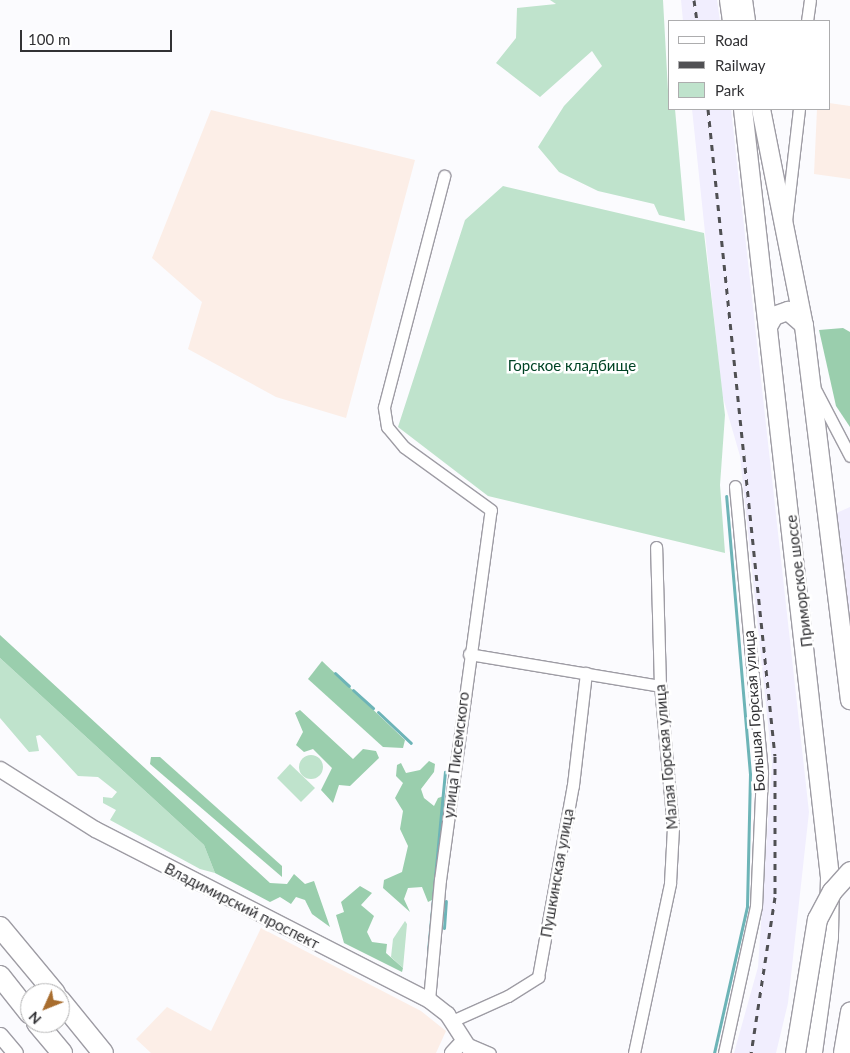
<!DOCTYPE html>
<meta charset="utf-8">
<style>
body{margin:0}
#map{position:relative;width:850px;height:1053px;overflow:hidden;background:#fbfbfe;font-family:Lato,sans-serif}
div>[style]{position:absolute}
[style*='--x']{left:calc(var(--x)*1px);top:calc(var(--y)*1px);width:calc(var(--w)*1px);rotate:calc(var(--a)*1deg)}
.built>*{inset:0;background:#f1eefe}
.industrial>*{inset:0;background:#fceee7}
.green>*{inset:0;background:#bfe3cc}
.round{border-radius:50%}
.forest>*{inset:0;background:#9acead}
.stream>*{height:3px;margin:-1.5px;padding:0 1.5px;transform-origin:1.5px;border-radius:1.5px;background:#6db4b7}
.roads{filter:drop-shadow(1px 0 #9e9ca4) drop-shadow(-1px 0 #9e9ca4) drop-shadow(0 1px #9e9ca4) drop-shadow(0 -1px #9e9ca4)}
.minor>*{height:11px;margin:-5.5px;padding:0 5.5px;transform-origin:5.5px;border-radius:5.5px;background:#fff}
.tertiary>*{height:14px;margin:-7px;padding:0 7px;transform-origin:7px;border-radius:7px;background:#fff}
.secondary>*{height:15px;margin:-7.5px;padding:0 7.5px;transform-origin:7.5px;border-radius:7.5px;background:#fff}
.primary>*{height:18px;margin:-9px;padding:0 9px;transform-origin:9px;border-radius:9px;background:#fff}
.motorway>*{height:20px;margin:-10px;padding:0 10px;transform-origin:10px;border-radius:10px;background:#fff}
.rail>*{height:3px;margin-top:-1.5px;transform-origin:0;background:repeating-linear-gradient(90deg,#505053 0 6px,transparent 0 12px)}
.bridges{filter:drop-shadow(1px 0 #9e9ca4) drop-shadow(-1px 0 #9e9ca4) drop-shadow(0 1px #9e9ca4) drop-shadow(0 -1px #9e9ca4)}
.trunk-bridge>*{height:19px;margin:-9.5px;padding:0 9.5px;transform-origin:9.5px;border-radius:9.5px;background:#fff}
span{translate:-50% -50%;white-space:nowrap;text-align:center;line-height:1.15;-webkit-text-stroke:5px #fff;paint-order:stroke}
.park-label{font-size:15px;color:#004325}
.street-label{font-size:15px;color:#313134}
.legend{position:absolute;left:668px;top:20px;width:162px;height:90px;box-sizing:border-box;background:#fff;border:1px solid #adadae;margin:0;padding:6px 9px;list-style:none;font-size:15px;color:#313134}
.legend li{display:flex;align-items:center;gap:10px;height:25px}
.legend b{width:25px;border:1px solid #adadae}
.north{position:absolute;left:20px;top:983px;width:50px;height:50px;box-sizing:border-box;background:#fff;border:1px solid #adadae;border-radius:50%;rotate:226deg;font-size:14px;font-weight:700;line-height:20px;text-align:center;color:#313134}
.north::after{content:'';display:block;margin:auto;width:18px;height:22px;background:#a86d2e;clip-path:polygon(50% 0,100% 100%,50% 72%,0 100%)}
.scale{position:absolute;left:20px;top:30px;width:152px;height:22px;box-sizing:border-box;border:2px solid #313134;border-top:0;padding-left:6px;font-size:15px;line-height:18px;white-space:nowrap;color:#313134;-webkit-text-stroke:4px #fff;paint-order:stroke}
</style>
<div id="map">
<div class="built">
<i style="clip-path:polygon(681px 0,717px 0,720px 21px,683px 21px)"></i>
<i style="clip-path:polygon(692px 109px,731px 109px,809px 812px,788px 1003px,776px 1053px,734px 1053px,758px 967px,772px 763px,740px 456px,722px 394px)"></i>
<i style="clip-path:polygon(850px 507px,850px 615px,832px 515px)"></i>
</div>
<div class="industrial">
<i style="clip-path:polygon(829px 103px,850px 106px,850px 179px,814px 174px,817px 109px,829px 109px)"></i>
<i style="clip-path:polygon(211px 110px,415px 160px,346px 418px,276px 397px,188px 349px,202px 302px,152px 258px)"></i>
<i style="clip-path:polygon(261px 928px,421px 1011px,446px 1031px,436px 1053px,151px 1053px,136px 1039px,167px 1007px,211px 1031px)"></i>
</div>
<div class="green">
<i style="clip-path:polygon(550px 0,663px 0,669px 109px,675px 109px,685px 221px,659px 215px,654px 204px,598px 191px,559px 172px,538px 147px,564px 106px,602px 66px,592px 51px,540px 97px,496px 63px,516px 38px,517px 8px,556px 4px)"></i>
<i style="clip-path:polygon(503px 186px,704px 233px,725px 415px,720px 485px,725px 553px,488px 496px,398px 427px,465px 220px)"></i>
<i style="clip-path:polygon(0 658px,204px 845px,215px 873px,200px 869px,110px 820px,116px 810px,103px 803px,103px 797px,112px 798px,117px 792px,98px 777px,78px 776px,40px 735px,36px 736px,39px 751px,29px 752px,0 718px)"></i>
<i class="round" style="left:299px;top:755px;width:24px;height:24px"></i>
<i style="clip-path:polygon(290px 764px,315px 788px,301px 802px,277px 778px)"></i>
<i style="clip-path:polygon(405px 921px,407px 924px,403px 968px,391px 957px,393px 939px)"></i>
</div>
<div class="forest">
<i style="clip-path:polygon(843px 328px,850px 332px,850px 427px,836px 406px,819px 330px)"></i>
<i style="clip-path:polygon(0 635px,270px 883px,287px 884px,294px 874px,305px 884px,314px 881px,330px 927px,312px 914px,305px 900px,296px 897px,291px 904px,280px 897px,270px 902px,215px 873px,204px 845px,0 658px)"></i>
<i style="clip-path:polygon(322px 661px,405px 740px,403px 748px,383px 747px,308px 679px)"></i>
<i style="clip-path:polygon(300px 710px,353px 759px,363px 749px,376px 751px,379px 758px,350px 786px,339px 785px,333px 803px,321px 790px,332px 768px,313px 749px,304px 752px,296px 745px,303px 732px,295px 713px)"></i>
<i style="clip-path:polygon(151px 757px,160px 757px,282px 866px,282px 877px,150px 764px)"></i>
<i style="clip-path:polygon(429px 761px,435px 764px,434px 772px,421px 789px,424px 798px,434px 806px,438px 798px,444px 796px,445px 802px,434px 899px,428px 902px,422px 887px,408px 888px,404px 899px,410px 912px,383px 888px,384px 880px,402px 872px,408px 846px,400px 829px,403px 811px,395px 798px,403px 783px,396px 776px,397px 765px,401px 763px,406px 773px,420px 770px)"></i>
<i style="clip-path:polygon(360px 886px,372px 893px,361px 905px,374px 916px,367px 932px,372px 942px,387px 944px,386px 953px,403px 968px,402px 972px,344px 943px,336px 915px,344px 912px,341px 902px)"></i>
</div>
<div class="stream">
<i style="--x:335;--y:673;--w:19;--a:43"></i>
<i style="--x:353;--y:690;--w:27;--a:42"></i>
<i style="--x:378;--y:712;--w:45;--a:43.2"></i>
<i style="--x:444;--y:928;--w:27;--a:-86"></i>
<i style="--x:428;--y:951;--w:180;--a:-84.6"></i>
<i style="--x:714;--y:1053;--w:151;--a:-77.3"></i>
<i style="--x:747;--y:906;--w:132;--a:-88.7"></i>
<i style="--x:750;--y:774;--w:279;--a:-94.9"></i>
</div>
<div class="roads">
<div class="minor">
<i style="--x:807;--y:21;--w:21;--a:-82"></i>
<i style="--x:786;--y:221;--w:113;--a:-83.4"></i>
<i style="--x:816;--y:391;--w:73;--a:62.4"></i>
<i style="--x:469;--y:654;--w:194;--a:9.5"></i>
<i style="--x:429;--y:1000;--w:121;--a:-84.8"></i>
<i style="--x:440;--y:880;--w:373;--a:-82.2"></i>
<i style="--x:491;--y:510;--w:107;--a:-144.1"></i>
<i style="--x:404;--y:447;--w:26;--a:-130"></i>
<i style="--x:387;--y:427;--w:20;--a:-99"></i>
<i style="--x:384;--y:407;--w:239;--a:-75.4"></i>
<i style="--x:452;--y:1021;--w:61;--a:-24.1"></i>
<i style="--x:508;--y:996;--w:36;--a:-32"></i>
<i style="--x:538;--y:977;--w:195;--a:-79.7"></i>
<i style="--x:573;--y:785;--w:113;--a:-83.4"></i>
<i style="--x:464;--y:1042;--w:28;--a:23"></i>
<i style="--x:634;--y:1053;--w:174;--a:-78"></i>
<i style="--x:670;--y:883;--w:55;--a:-86.9"></i>
<i style="--x:673;--y:828;--w:143;--a:-95.2"></i>
<i style="--x:660;--y:686;--w:139;--a:-91.6"></i>
<i style="--x:724;--y:1053;--w:150;--a:-77.7"></i>
<i style="--x:756;--y:906;--w:134;--a:-87.4"></i>
<i style="--x:762;--y:772;--w:287;--a:-95.4"></i>
</div>
<div class="tertiary">
<i style="--x:452;--y:1053;--w:16;--a:-47"></i>
</div>
<div class="secondary">
<i style="--x:0;--y:769;--w:112;--a:32.3"></i>
<i style="--x:95;--y:829;--w:375;--a:27.1"></i>
<i style="--x:429;--y:1000;--w:23;--a:38"></i>
<i style="--x:447;--y:1014;--w:46;--a:57.3"></i>
<i style="--x:0;--y:1035;--w:23;--a:50"></i>
</div>
<div class="primary">
<i style="--x:729;--y:0;--w:21;--a:82"></i>
<i style="--x:743;--y:0;--w:21;--a:82"></i>
<i style="--x:743;--y:109;--w:773;--a:83.54"></i>
<i style="--x:830;--y:877;--w:60;--a:91"></i>
<i style="--x:829;--y:937;--w:117;--a:97.9"></i>
<i style="--x:761;--y:109;--w:221;--a:78.8"></i>
<i style="--x:804;--y:326;--w:377;--a:83"></i>
<i style="--x:769;--y:325;--w:10;--a:-61"></i>
<i style="--x:774;--y:316;--w:15;--a:-20"></i>
<i style="--x:788;--y:311;--w:21;--a:41"></i>
<i style="--x:843;--y:1053;--w:42;--a:-80.3"></i>
</div>
<div class="motorway">
<i style="--x:0;--y:927;--w:86;--a:50.2"></i>
<i style="--x:0;--y:976;--w:48;--a:51.7"></i>
<i style="--x:60;--y:1000;--w:68;--a:50.9"></i>
<i style="--x:37;--y:1023;--w:39;--a:50"></i>
</div>
</div>
<div class="rail">
<i style="--x:694;--y:0;--w:21;--a:82"></i>
<i style="--x:708;--y:109;--w:650;--a:84.09"></i>
<i style="--x:775;--y:756;--w:141;--a:90"></i>
<i style="--x:775;--y:897;--w:158;--a:98.7"></i>
</div>
<div class="bridges">
<div class="trunk-bridge">
<i style="--x:795;--y:1053;--w:136;--a:-80.7"></i>
<i style="--x:817;--y:919;--w:32;--a:-62"></i>
<i style="--x:832;--y:891;--w:27;--a:-48"></i>
</div>
</div>
<div class="park-label">
<span style="left:572px;top:366px">Горское кладбище</span>
</div>
<div class="street-label">
<span style="left:799px;top:581px;rotate:-97deg">Приморское шоссе</span>
<span style="left:754px;top:711px;rotate:-94deg">Большая Горская улица</span>
<span style="left:456px;top:755px;rotate:-83deg">улица Писемского</span>
<span style="left:666px;top:757px;rotate:-95deg">Малая Горская улица</span>
<span style="left:557px;top:873px;rotate:-80deg">Пушкинская улица</span>
<span style="left:242px;top:906px;rotate:27deg">Владимирский проспект</span>
</div>
<ul class="legend">
<li><b style="height:6px;background:#fff"></b>Road</li>
<li><b style="height:6px;background:#505053"></b>Railway</li>
<li><b style="height:14px;background:#bfe3cc"></b>Park</li>
</ul>
<div class="north">N</div>
<div class="scale">100 m</div>
</div>
